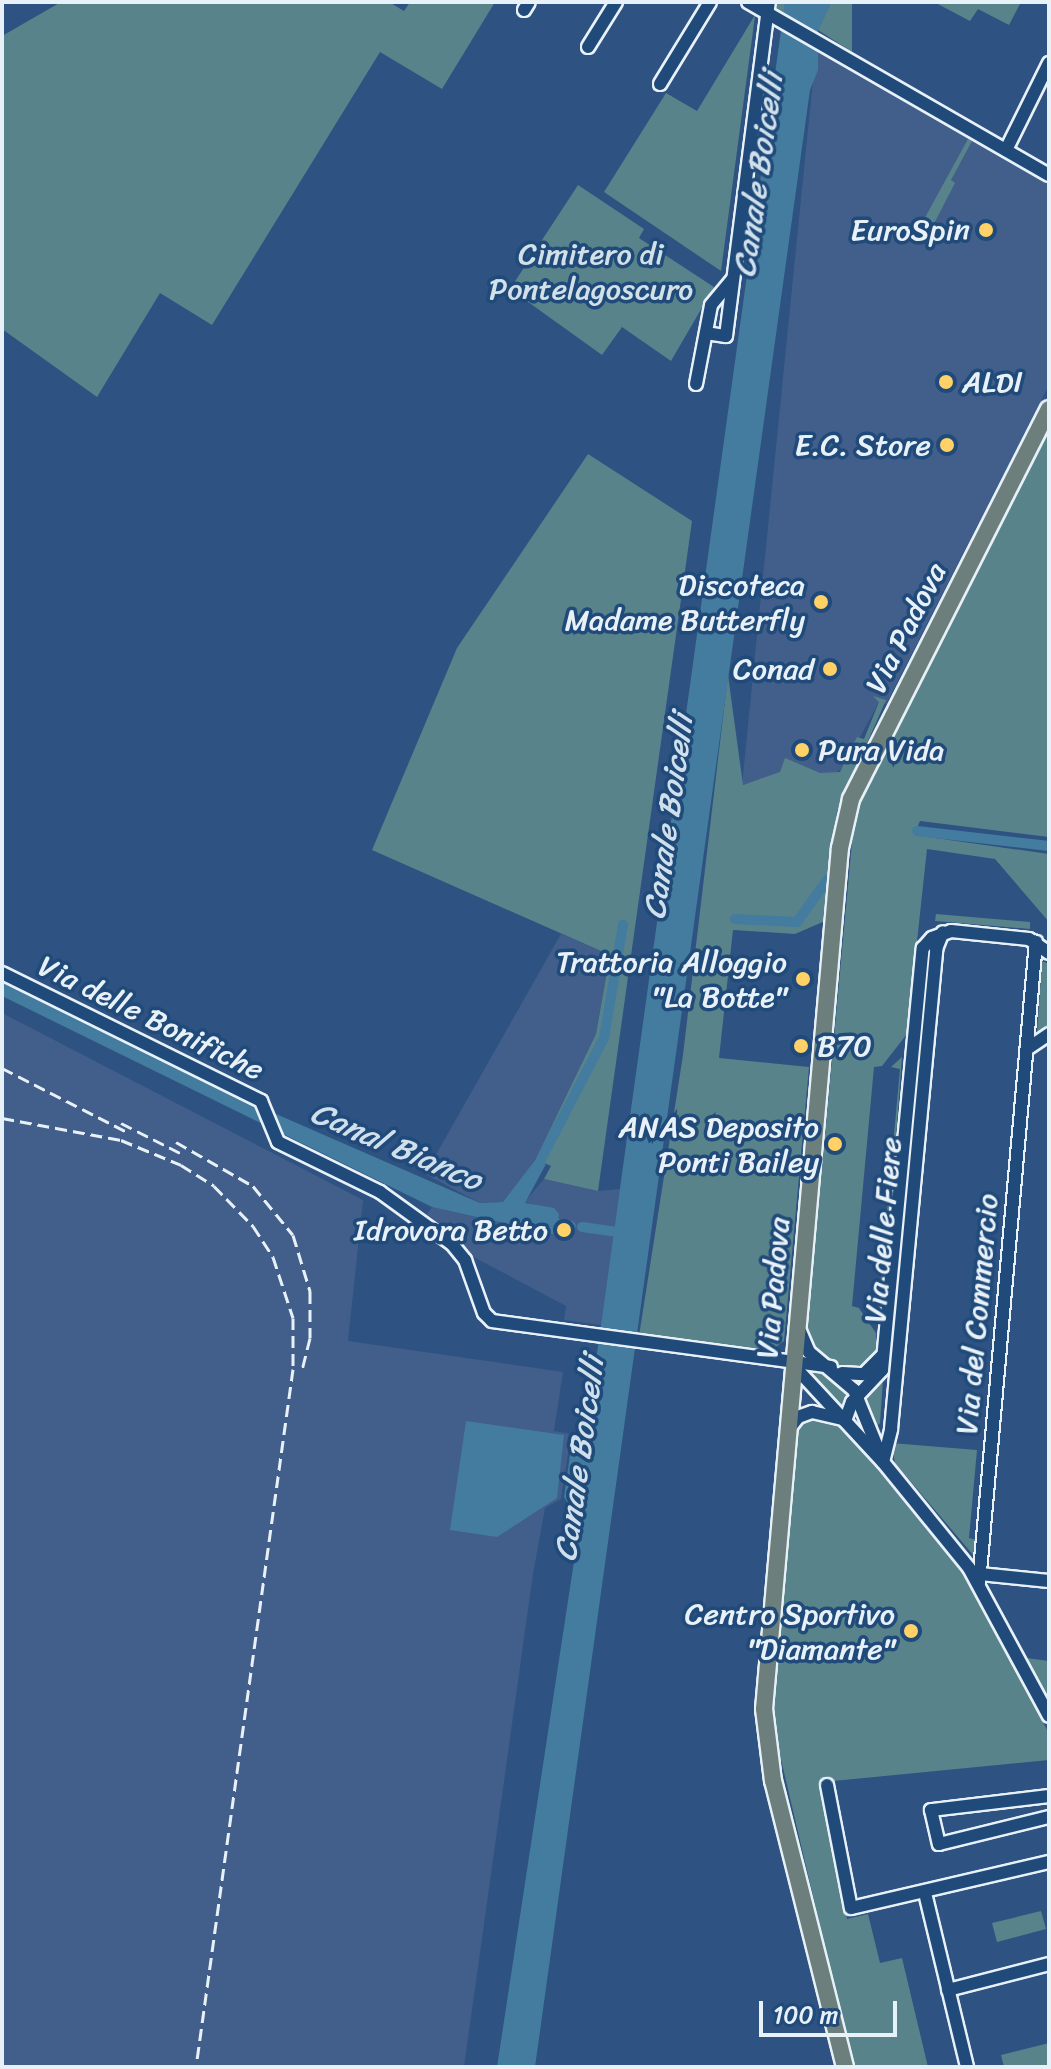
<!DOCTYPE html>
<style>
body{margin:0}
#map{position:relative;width:1051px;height:2069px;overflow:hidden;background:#2e5281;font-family:Sriracha,sans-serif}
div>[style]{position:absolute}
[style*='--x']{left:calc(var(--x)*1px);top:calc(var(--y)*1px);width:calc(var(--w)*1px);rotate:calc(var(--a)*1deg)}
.built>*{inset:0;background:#425f8c}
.green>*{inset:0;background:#58838a}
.water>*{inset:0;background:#447c9f}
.canal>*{height:10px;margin:-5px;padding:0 5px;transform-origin:5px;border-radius:5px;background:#447c9f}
.roads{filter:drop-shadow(2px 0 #e8f1f8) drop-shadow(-2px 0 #e8f1f8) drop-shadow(0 2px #e8f1f8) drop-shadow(0 -2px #e8f1f8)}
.minor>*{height:12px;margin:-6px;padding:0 6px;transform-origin:6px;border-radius:6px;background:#1f4a7a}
.major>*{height:16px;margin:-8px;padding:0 8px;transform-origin:8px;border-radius:8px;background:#6c7f7c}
.rail>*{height:3px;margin-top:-1.5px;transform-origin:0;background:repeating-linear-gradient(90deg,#e8f1f8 0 12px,transparent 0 18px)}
.dots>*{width:22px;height:22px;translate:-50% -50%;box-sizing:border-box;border:4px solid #1f4a7a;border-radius:50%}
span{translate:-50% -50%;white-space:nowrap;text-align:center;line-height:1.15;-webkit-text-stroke:7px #1f4a7a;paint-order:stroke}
.poi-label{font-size:30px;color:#e8f1f8}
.right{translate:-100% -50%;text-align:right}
.left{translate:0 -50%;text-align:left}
.park-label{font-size:30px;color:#d2e0e8}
.street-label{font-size:30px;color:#e8f1f8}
.water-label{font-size:32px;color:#cfdfeb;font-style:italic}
.frame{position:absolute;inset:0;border:4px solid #e8f1f8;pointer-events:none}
.scale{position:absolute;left:759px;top:2001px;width:138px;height:36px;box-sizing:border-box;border:4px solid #e8f1f8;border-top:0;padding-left:10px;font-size:24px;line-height:28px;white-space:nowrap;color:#e8f1f8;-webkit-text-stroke:6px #1f4a7a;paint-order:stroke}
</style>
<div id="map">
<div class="built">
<i style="clip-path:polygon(816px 50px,1049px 184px,1049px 385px,886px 704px,879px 702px,844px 767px,834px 774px,780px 773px,742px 785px)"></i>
<i style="clip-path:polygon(561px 934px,610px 955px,596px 1034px,543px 1147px,515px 1191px,503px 1202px,480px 1203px,425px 1174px)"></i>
<i style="clip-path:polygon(2px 1013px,363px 1200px,348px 1341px,563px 1372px,554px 1431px,571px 1434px,561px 1499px,545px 1508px,533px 1574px,464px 2067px,2px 2067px)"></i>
<i style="clip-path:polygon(544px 1179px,598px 1191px,620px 1189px,601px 1325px,564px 1320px,566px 1306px,470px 1255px,461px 1240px,427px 1214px,432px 1207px,555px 1235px,559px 1214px,525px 1202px)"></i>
</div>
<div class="green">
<i style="clip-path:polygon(61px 2px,389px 2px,404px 11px,410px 2px,495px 2px,442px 89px,380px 52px,212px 325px,160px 293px,97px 397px,2px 329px,2px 36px)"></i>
<i style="clip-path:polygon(757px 2px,785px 2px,783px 30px,755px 16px,721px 271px,604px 192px,666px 93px,697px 111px,755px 15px)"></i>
<i style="clip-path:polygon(831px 2px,852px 2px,852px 52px,818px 30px)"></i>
<i style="clip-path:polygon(934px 2px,1021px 2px,1009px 25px,978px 9px,970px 21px)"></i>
<i style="clip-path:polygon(968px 139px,972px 141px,951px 180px,955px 183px,926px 239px,916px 234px)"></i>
<i style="clip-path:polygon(578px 185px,644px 229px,639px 238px,714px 287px,671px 361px,622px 327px,602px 355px,510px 289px)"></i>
<i style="clip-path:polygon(1049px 420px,1049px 837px,920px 821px,914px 835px,1049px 854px,1049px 922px,995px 859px,927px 849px,907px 1034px,882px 1066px,874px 1067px,852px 1306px,859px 1308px,876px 1333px,877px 1357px,864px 1369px,848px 1370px,819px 1353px,807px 1330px,856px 799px)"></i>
<i style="clip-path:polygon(588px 454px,692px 521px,598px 1191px,544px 1179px,551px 1166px,536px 1159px,596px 1034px,610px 955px,372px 850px,457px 648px)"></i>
<i style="clip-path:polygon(728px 675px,743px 785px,780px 772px,785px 758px,820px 773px,840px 772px,857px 737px,864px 739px,879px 702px,873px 696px,886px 700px,837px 811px,825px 921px,795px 934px,733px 930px,719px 1058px,809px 1067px,784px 1341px,765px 1355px,639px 1336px,683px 1055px)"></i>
<i style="clip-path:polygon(936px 914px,1030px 922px,1030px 929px,935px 921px)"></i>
<i style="clip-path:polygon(1042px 961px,1049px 964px,1049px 1027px,1037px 1033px)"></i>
<i style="clip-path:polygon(902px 1057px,883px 1309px,878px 1319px,868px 1309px,878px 1309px,900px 1069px,891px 1067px)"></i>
<i style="clip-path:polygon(816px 1368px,826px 1369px,845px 1388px,849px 1399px,843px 1412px,810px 1371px)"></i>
<i style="clip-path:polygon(883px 1379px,880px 1423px,877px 1426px,863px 1397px)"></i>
<i style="clip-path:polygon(809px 1416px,839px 1422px,979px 1594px,1049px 1734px,1049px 1760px,823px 1782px,847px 1919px,868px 1914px,880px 1963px,902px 1958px,928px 2067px,853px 2067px,776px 1738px,773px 1689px,799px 1423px)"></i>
<i style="clip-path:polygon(891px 1443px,977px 1450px,969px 1538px,977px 1540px,974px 1556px,895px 1463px)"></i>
<i style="clip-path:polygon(1026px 1658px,1049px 1661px,1049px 1706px)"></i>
<i style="clip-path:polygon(1041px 1911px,1046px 1929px,997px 1942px,992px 1923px)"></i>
<i style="clip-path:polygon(1049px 2043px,1049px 2067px,1004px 2067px,1001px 2055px)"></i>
</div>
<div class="water">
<i style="clip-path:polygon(785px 2px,831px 2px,818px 31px,818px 70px,810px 90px,535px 2067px,497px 2067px,580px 1522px,564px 1497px,570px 1455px,584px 1447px)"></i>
<i style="clip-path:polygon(2px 980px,276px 1114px,480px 1203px,503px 1202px,536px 1159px,546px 1164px,525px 1203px,554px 1208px,559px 1214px,556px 1235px,432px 1207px,2px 996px)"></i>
<i style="clip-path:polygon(466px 1421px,564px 1435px,557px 1498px,497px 1537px,450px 1530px)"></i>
</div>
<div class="canal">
<i style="--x:917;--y:831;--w:133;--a:6.5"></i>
<i style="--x:735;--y:919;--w:62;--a:2.8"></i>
<i style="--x:797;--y:922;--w:53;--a:-54.2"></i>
<i style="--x:534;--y:1173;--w:152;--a:-62.6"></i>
<i style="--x:604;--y:1038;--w:115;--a:-80.5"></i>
<i style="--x:544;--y:1222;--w:27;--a:8"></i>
<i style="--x:582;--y:1227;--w:42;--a:8.1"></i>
</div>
<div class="roads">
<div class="minor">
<i style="--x:748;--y:2;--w:347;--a:29.9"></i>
<i style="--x:524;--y:10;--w:9;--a:-58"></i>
<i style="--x:588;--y:47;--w:53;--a:-58.1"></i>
<i style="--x:660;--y:84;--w:96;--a:-58.6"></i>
<i style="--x:1006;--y:150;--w:97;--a:-63.7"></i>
<i style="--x:706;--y:333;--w:20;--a:9"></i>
<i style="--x:726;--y:336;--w:337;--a:-82.7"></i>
<i style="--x:696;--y:384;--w:80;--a:-79.2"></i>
<i style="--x:711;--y:305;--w:34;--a:-50"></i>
<i style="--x:2;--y:973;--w:289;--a:26.3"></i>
<i style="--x:261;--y:1101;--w:44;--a:67.5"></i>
<i style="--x:278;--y:1142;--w:114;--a:26.1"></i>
<i style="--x:380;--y:1192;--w:89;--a:35.8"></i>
<i style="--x:452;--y:1244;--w:21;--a:51"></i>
<i style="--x:465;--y:1260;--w:56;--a:70.3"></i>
<i style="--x:484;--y:1313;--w:11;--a:45"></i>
<i style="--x:492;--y:1321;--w:342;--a:7.7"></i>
<i style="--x:1027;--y:1049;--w:27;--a:-34"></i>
<i style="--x:800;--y:1331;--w:23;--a:67"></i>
<i style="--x:809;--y:1352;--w:59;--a:40.2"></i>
<i style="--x:854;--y:1390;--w:74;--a:67.9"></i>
<i style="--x:794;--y:1366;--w:131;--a:47.2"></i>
<i style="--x:883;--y:1462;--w:136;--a:50.9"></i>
<i style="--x:969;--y:1568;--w:168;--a:61.6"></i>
<i style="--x:842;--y:1373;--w:22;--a:3"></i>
<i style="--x:864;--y:1374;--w:25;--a:-45"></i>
<i style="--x:845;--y:1421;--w:20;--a:-70"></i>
<i style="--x:852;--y:1402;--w:44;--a:-46.8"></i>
<i style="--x:882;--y:1370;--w:424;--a:-84.5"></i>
<i style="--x:923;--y:948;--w:13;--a:-48"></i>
<i style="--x:932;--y:938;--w:20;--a:-20"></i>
<i style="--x:951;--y:931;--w:78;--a:5.9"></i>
<i style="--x:1029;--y:939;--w:24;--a:35"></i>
<i style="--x:789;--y:1429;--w:15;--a:-53"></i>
<i style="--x:798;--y:1417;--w:15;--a:-20"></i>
<i style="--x:812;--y:1412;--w:31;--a:13"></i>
<i style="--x:883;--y:1462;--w:34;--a:-76"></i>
<i style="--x:891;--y:1429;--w:482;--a:-84.6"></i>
<i style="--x:936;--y:949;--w:18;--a:-68"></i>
<i style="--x:980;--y:1574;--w:69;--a:5.8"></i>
<i style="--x:979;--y:1583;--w:644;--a:-84.92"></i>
<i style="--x:827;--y:1785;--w:125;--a:79"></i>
<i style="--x:851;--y:1908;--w:203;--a:-13.1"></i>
<i style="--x:1049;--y:1796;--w:119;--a:173.2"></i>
<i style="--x:931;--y:1810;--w:35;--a:77"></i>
<i style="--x:939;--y:1844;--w:113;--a:-13.8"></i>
<i style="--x:925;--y:1893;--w:179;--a:76.4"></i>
<i style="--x:948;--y:1990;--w:104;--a:-14.4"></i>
</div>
<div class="major">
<i style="--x:845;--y:2067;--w:295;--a:-104.1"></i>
<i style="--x:773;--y:1781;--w:73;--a:-97.1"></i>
<i style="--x:764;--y:1709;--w:864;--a:-84.96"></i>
<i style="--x:840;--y:848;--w:50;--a:-77.3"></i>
<i style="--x:851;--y:799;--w:437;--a:-63.1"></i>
</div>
</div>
<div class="rail">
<i style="--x:2;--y:1068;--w:143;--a:27.1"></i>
<i style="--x:2;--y:1118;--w:121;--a:10.5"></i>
<i style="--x:121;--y:1140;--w:65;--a:22.6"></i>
<i style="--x:181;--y:1165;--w:39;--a:32"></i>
<i style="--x:214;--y:1186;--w:56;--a:45.7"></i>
<i style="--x:253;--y:1226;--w:37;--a:57"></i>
<i style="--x:273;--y:1257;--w:64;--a:71.8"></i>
<i style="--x:293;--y:1318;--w:51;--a:90"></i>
<i style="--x:293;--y:1369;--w:705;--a:97.91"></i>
<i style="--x:121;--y:1123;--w:68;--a:26.9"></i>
<i style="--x:176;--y:1142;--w:89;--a:29.7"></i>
<i style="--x:253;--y:1186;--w:63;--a:50.8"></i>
<i style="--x:293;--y:1235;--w:59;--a:73.1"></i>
<i style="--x:310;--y:1291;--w:47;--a:90"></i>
<i style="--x:310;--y:1338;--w:34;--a:104"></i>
</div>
<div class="dots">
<i style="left:986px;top:230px;background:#ffd166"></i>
<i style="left:946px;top:382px;background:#ffd166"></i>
<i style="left:947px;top:445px;background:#ffd166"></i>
<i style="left:821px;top:602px;background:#ffd166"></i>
<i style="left:830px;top:669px;background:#ffd166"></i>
<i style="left:802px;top:750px;background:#ffd166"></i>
<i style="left:803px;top:979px;background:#ffd166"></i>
<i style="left:801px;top:1046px;background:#ffd166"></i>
<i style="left:835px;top:1144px;background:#ffd166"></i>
<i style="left:564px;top:1230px;background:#ffd166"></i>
<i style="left:911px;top:1631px;background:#ffd166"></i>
</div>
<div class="poi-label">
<span class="right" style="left:970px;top:230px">EuroSpin</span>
<span class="left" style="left:962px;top:382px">ALDI</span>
<span class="right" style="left:931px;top:445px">E.C. Store</span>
<span class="right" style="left:805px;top:602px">Discoteca<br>Madame Butterfly</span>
<span class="right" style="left:814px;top:669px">Conad</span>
<span class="left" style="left:818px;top:750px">Pura Vida</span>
<span class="right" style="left:787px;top:979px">Trattoria Alloggio<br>"La Botte"</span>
<span class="left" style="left:817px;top:1046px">B70</span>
<span class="right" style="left:819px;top:1144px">ANAS Deposito<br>Ponti Bailey</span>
<span class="right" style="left:548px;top:1230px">Idrovora Betto</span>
<span class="right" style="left:895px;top:1631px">Centro Sportivo<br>"Diamante"</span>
</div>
<div class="park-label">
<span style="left:591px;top:271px">Cimitero di<br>Pontelagoscuro</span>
</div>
<div class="street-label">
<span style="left:906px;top:628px;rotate:-63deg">Via Padova</span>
<span style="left:151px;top:1018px;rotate:26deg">Via delle Bonifiche</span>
<span style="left:883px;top:1230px;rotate:-85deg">Via delle Fiere</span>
<span style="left:773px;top:1288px;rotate:-85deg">Via Padova</span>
<span style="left:977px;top:1314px;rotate:-85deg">Via del Commercio</span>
</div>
<div class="water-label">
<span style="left:759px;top:175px;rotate:-82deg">Canale Boicelli</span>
<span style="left:669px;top:817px;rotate:-82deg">Canale Boicelli</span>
<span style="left:396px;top:1147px;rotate:23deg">Canal Bianco</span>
<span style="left:580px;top:1459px;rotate:-82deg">Canale Boicelli</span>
</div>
<div class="frame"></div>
<div class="scale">100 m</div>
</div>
